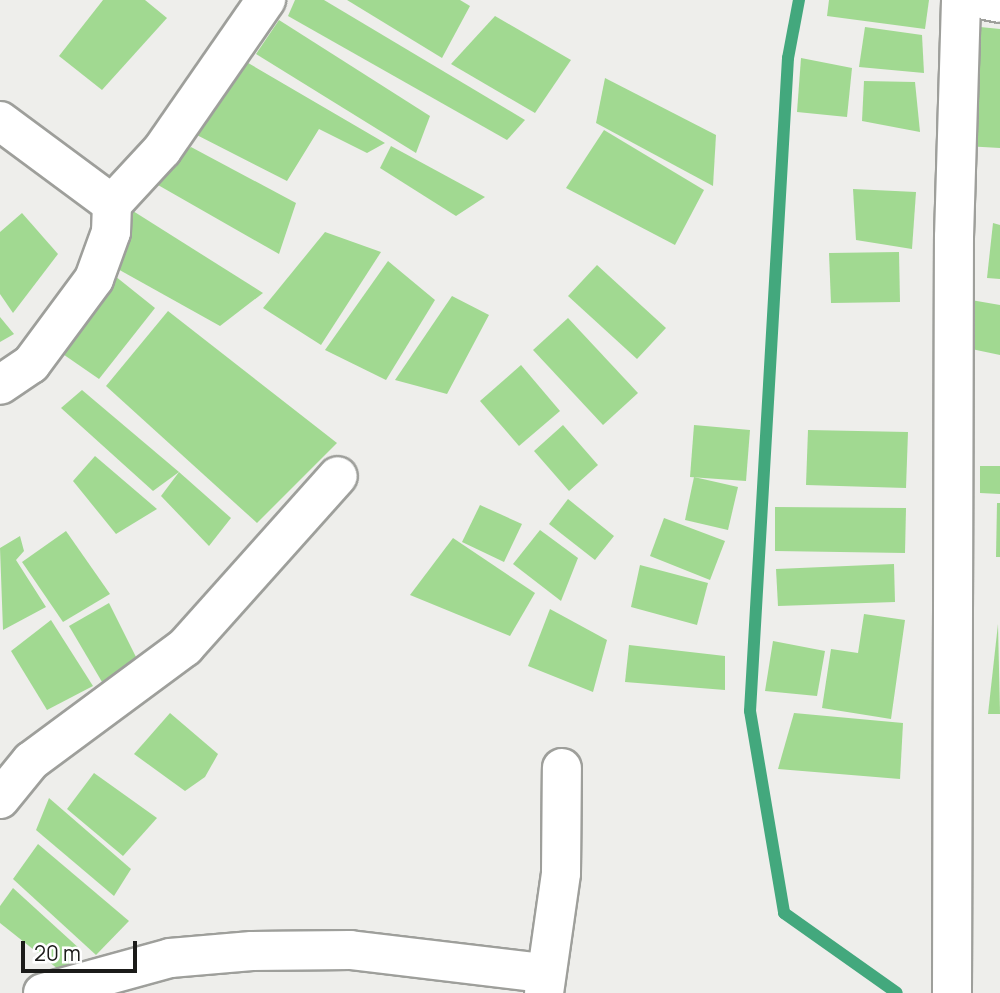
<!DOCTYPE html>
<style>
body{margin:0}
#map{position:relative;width:1000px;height:993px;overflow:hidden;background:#eeeeeb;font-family:Manrope,sans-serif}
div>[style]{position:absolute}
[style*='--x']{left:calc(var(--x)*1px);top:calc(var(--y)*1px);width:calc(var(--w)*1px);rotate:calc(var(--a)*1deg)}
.stream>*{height:12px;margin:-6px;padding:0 6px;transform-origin:6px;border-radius:6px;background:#43a87d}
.building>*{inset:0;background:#a1d991}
.roads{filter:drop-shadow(2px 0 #9e9f9b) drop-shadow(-2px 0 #9e9f9b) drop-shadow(0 2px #9e9f9b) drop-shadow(0 -2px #9e9f9b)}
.minor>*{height:38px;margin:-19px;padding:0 19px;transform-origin:19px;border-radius:19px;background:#fff}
span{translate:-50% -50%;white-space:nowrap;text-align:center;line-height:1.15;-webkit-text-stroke:5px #fff;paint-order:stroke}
.scale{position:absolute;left:21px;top:941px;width:116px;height:32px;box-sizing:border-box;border:4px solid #1b1b19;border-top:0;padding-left:9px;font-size:21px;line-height:24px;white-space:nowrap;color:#1b1b19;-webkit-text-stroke:5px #fff;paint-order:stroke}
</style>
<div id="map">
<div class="stream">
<i style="--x:799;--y:0;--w:59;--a:100.7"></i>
<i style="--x:788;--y:58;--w:654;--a:93.33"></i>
<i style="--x:750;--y:711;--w:205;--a:80.4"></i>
<i style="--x:784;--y:913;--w:138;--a:35.3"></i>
</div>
<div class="building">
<i style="clip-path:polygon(103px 0,145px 0,167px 18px,102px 90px,59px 56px)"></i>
<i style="clip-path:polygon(295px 0,324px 0,525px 120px,507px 140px,288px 16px)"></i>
<i style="clip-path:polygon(347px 0,460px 0,470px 6px,442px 58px)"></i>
<i style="clip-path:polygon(829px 0,929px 0,925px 29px,827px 16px)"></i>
<i style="clip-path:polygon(495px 16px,571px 60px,535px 113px,451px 64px)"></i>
<i style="clip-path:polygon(279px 20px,430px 116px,416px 153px,256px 54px)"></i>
<i style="clip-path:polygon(865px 27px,922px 35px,924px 73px,859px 67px)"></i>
<i style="clip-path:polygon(980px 27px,1000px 29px,1000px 148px,965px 146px)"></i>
<i style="clip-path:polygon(801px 58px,852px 68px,847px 117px,797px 112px)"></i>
<i style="clip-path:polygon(243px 60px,385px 143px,367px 153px,319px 129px,287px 181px,187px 130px)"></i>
<i style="clip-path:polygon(605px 78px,716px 135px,713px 186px,596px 123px)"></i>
<i style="clip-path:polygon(864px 81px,915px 82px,920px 132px,862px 121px)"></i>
<i style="clip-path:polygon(604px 130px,704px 190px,675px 245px,566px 188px)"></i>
<i style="clip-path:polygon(391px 146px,485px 197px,456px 216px,380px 168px)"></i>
<i style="clip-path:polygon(191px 147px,296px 203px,279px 254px,151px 181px)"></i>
<i style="clip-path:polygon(853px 189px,916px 192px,912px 249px,856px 240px)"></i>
<i style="clip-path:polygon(133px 211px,263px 293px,220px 326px,107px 263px)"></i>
<i style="clip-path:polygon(22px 213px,58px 254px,13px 313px,0 294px,0 232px)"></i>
<i style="clip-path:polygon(993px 223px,1000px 225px,1000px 279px,987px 278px)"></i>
<i style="clip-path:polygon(325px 232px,381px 252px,321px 345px,263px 308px)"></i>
<i style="clip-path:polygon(899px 252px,900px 302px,831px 303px,829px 253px)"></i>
<i style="clip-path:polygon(388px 261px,435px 300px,386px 380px,325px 350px)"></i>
<i style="clip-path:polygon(597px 265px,666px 328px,637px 359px,568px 296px)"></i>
<i style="clip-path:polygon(115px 276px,155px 308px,99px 379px,57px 350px)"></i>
<i style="clip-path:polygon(452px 296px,489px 315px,447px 394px,395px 380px)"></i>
<i style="clip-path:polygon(971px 300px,1000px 305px,1000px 355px,962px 347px)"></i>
<i style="clip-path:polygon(168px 311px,337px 443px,257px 523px,106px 386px)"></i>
<i style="clip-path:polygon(0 317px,14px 334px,0 342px)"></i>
<i style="clip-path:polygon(568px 318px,638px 393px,603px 425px,533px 350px)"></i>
<i style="clip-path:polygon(521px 365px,560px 411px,519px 446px,480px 401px)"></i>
<i style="clip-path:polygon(82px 390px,179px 472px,153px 491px,61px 408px)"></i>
<i style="clip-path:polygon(563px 425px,598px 465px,569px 491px,534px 451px)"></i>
<i style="clip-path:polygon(694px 425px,750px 430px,746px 481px,690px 477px)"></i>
<i style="clip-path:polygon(808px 430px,908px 432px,906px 488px,806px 485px)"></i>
<i style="clip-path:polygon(95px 456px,157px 509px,116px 534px,73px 481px)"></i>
<i style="clip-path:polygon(980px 466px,1000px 466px,1000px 494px,980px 493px)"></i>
<i style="clip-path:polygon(179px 472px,231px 518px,209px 546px,161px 496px)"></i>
<i style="clip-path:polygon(694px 477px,738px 487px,728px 530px,685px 520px)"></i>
<i style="clip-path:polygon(568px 499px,614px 536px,595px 560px,549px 524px)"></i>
<i style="clip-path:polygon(997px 503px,1000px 503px,1000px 557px,996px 557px)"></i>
<i style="clip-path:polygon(480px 505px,522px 524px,504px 562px,462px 542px)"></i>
<i style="clip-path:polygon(775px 507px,906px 508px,905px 553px,775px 551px)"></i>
<i style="clip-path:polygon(664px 518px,725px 541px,710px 580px,650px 556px)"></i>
<i style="clip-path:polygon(540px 530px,578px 558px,561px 601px,513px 564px)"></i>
<i style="clip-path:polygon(66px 531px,110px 594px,63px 622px,22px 562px)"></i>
<i style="clip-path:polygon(20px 536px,24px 551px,16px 560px,46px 607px,3px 630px,0 548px)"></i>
<i style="clip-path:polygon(453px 538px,535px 593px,510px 636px,410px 595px)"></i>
<i style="clip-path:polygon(894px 564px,895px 602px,778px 606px,776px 569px)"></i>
<i style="clip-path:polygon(640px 565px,708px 583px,697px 625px,631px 607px)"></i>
<i style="clip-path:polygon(109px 603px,140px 665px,105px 687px,69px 626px)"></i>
<i style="clip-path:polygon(550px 609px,607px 640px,593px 692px,528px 666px)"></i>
<i style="clip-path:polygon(864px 614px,905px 620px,891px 719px,822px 708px,831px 649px,858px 653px)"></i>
<i style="clip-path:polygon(51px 620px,93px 686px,47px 710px,11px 651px)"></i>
<i style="clip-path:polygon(998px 624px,1000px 714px,988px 714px)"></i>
<i style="clip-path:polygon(773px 641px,825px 651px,817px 696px,765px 691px)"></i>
<i style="clip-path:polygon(629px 645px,725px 656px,725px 690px,625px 682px)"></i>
<i style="clip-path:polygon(170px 713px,218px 754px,205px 777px,185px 791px,134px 754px)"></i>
<i style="clip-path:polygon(794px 713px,903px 723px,900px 779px,778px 769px)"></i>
<i style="clip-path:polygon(94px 773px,157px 818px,123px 856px,67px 809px)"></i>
<i style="clip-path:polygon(49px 798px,131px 869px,114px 896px,36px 830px)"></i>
<i style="clip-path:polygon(38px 844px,129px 921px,96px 955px,13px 879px)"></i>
<i style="clip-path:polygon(13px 888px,81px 950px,63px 973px,0 923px,0 906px)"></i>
</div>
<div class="roads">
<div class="minor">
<i style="--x:985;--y:0;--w:15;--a:11"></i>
<i style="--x:0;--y:121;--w:139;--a:36.5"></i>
<i style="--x:112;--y:204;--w:28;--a:92"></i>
<i style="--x:111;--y:232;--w:50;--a:109.9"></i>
<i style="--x:94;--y:279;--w:106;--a:126.5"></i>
<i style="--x:31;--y:364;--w:37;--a:146"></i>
<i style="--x:112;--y:204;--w:74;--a:-47.2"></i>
<i style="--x:162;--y:150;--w:183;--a:-55.3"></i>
<i style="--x:0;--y:799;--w:49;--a:-50.8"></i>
<i style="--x:31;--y:761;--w:192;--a:-36.5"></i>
<i style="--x:185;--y:647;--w:229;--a:-48.2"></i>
<i style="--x:43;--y:993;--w:132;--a:-15.4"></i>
<i style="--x:170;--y:958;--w:82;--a:-4.9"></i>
<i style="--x:252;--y:951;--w:98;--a:-0.6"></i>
<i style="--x:350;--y:950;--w:195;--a:6.8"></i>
<i style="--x:544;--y:993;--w:121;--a:-81.9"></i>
<i style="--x:561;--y:873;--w:105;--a:-89.5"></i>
<i style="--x:952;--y:993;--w:756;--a:-89.85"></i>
<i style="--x:954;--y:237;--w:237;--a:-88.3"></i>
</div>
</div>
<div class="scale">20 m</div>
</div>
